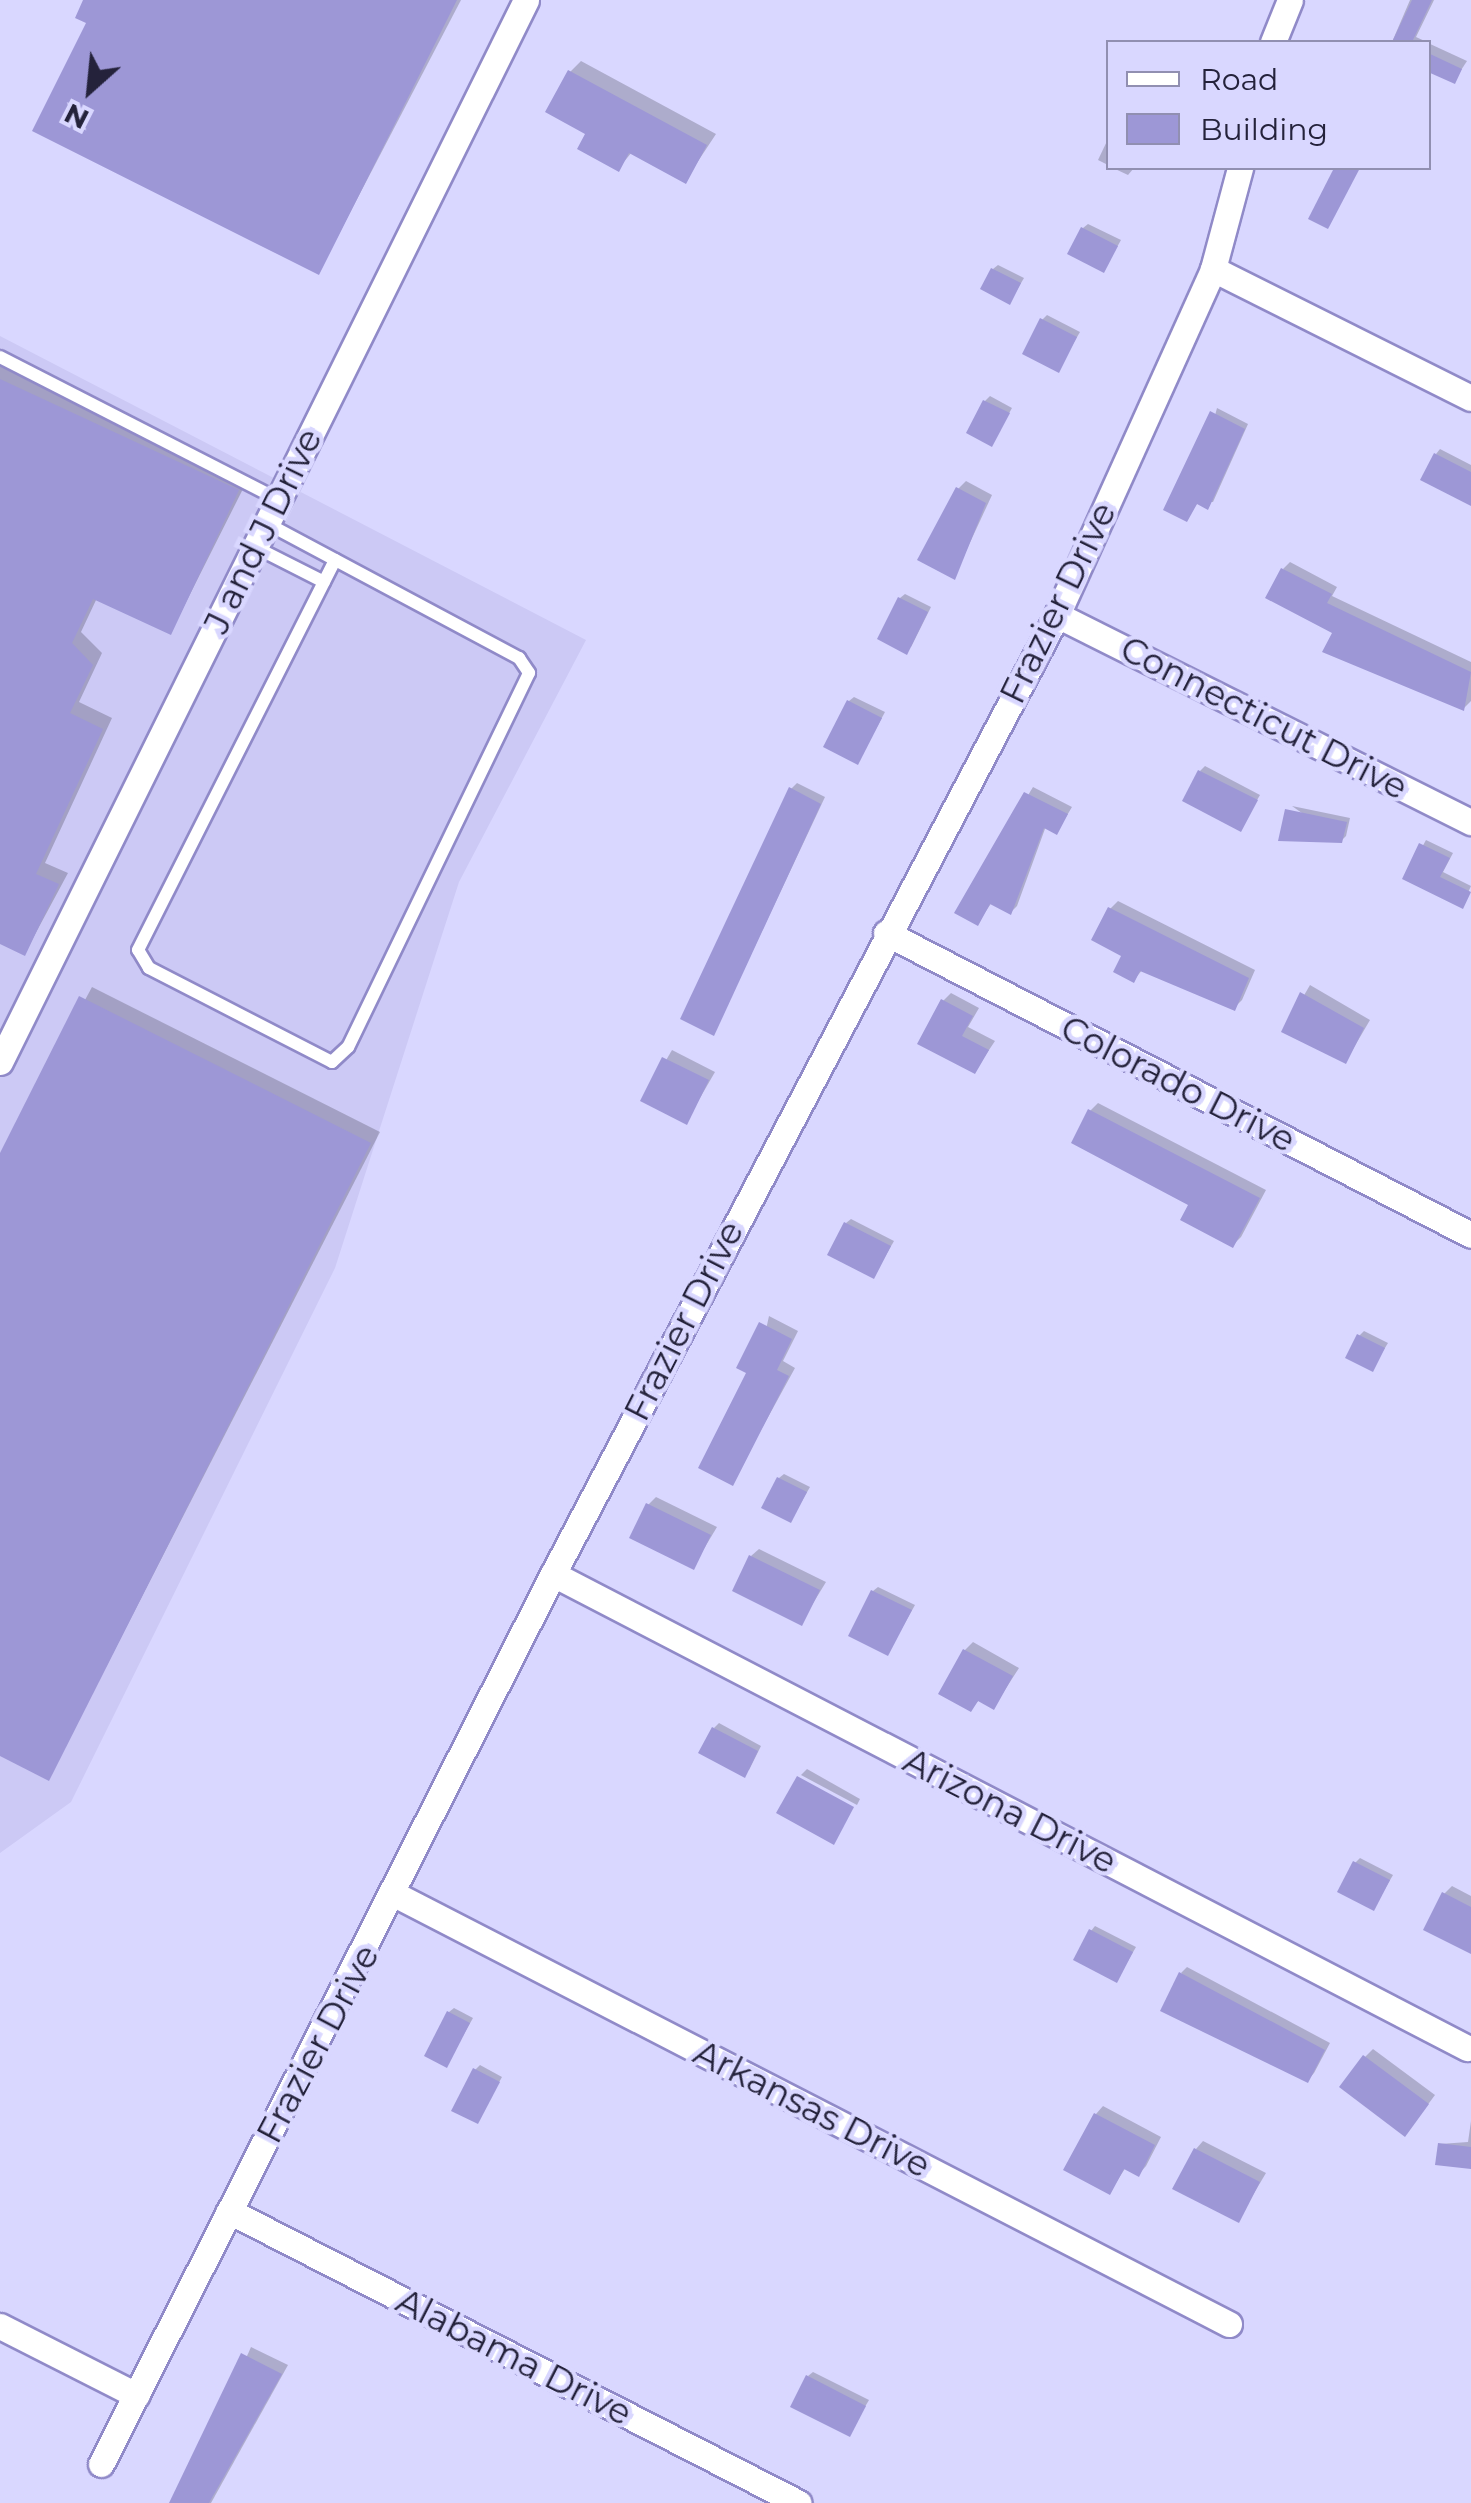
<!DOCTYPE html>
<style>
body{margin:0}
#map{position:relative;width:1471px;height:2503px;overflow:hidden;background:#d9d7ff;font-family:Montserrat,sans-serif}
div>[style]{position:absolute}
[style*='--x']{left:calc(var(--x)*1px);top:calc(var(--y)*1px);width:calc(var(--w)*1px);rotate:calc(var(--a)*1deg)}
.built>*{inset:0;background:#ccc9f5}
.shadow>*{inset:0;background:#0003}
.building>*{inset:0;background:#9d97d6}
.roads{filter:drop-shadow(2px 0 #908ac8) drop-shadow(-2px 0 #908ac8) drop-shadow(0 2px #908ac8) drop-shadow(0 -2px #908ac8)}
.service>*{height:12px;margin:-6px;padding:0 6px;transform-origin:6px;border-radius:6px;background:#fff}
.minor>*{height:25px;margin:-12.5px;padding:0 12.5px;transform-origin:12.5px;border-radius:12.5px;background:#fff}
span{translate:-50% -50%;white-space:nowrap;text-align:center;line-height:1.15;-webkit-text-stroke:9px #d9d7ff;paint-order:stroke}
.street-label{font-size:35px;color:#24223b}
.legend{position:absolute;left:1106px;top:40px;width:325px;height:130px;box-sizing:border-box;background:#d9d7ff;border:2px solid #918fb1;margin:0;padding:12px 18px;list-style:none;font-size:30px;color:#24223b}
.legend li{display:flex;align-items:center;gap:20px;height:50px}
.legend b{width:50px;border:2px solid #918fb1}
.north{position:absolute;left:40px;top:40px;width:100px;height:100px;-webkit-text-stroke:8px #d9d7ff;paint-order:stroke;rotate:207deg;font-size:28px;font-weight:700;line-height:40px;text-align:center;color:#24223b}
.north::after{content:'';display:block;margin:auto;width:35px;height:45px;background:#24223b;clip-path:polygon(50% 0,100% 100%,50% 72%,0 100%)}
</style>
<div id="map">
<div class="built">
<i style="clip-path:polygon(0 336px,586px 640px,459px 882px,335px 1268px,71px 1802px,0 1853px)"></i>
</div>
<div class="shadow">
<i style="clip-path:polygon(86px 0,461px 0,319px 272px)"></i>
<i style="clip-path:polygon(1410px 0,1434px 0,1416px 37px,1427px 42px,1392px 42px)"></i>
<i style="clip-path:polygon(1428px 43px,1467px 61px,1454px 81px,1428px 70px)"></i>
<i style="clip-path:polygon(581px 61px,716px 134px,685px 181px,632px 152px,618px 169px,588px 133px,570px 72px)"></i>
<i style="clip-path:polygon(1108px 139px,1108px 165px,1098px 160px)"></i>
<i style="clip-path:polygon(1113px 168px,1134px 168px,1128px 175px)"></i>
<i style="clip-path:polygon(1088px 224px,1121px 240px,1104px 270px,1083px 228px)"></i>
<i style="clip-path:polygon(998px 265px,1024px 278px,1010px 302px,993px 269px)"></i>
<i style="clip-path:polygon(1047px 315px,1080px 332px,1058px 370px,1042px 320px)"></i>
<i style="clip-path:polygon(0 362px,248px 479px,171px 632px,97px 598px,81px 632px,102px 653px,79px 702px,112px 718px,45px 863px,68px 873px,25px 953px,0 942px)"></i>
<i style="clip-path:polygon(990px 396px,1012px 408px,992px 444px,985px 401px)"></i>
<i style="clip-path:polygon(1217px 408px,1248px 424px,1213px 502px,1198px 502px,1187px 519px)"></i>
<i style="clip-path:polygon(1440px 449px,1471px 465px,1471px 496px,1436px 454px)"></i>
<i style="clip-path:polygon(966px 481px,992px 495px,954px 577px,958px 489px)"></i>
<i style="clip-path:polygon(1290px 562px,1337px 587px,1332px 596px,1471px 662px,1471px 701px,1464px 708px,1336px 631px,1283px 569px)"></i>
<i style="clip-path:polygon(905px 594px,931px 607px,911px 647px,900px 598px)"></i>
<i style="clip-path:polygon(854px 697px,885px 712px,858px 762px,849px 701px)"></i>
<i style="clip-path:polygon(1205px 766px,1260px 795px,1240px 829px,1200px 771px)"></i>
<i style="clip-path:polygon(797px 783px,825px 797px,714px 1033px,791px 789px)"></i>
<i style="clip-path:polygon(1033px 787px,1072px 807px,1057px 832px,1046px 826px,1017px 906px,1011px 912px,992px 902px,978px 923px,958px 912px)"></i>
<i style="clip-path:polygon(1292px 806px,1350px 818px,1346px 836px,1341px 841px)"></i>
<i style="clip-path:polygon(1426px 840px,1453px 853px,1443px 872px,1471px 886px,1462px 906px,1405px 878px)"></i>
<i style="clip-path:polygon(1118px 901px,1255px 970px,1242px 1000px,1234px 1008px,1143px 969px,1134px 980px,1110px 909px)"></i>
<i style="clip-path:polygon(1310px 985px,1370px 1020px,1346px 1061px,1284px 1030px)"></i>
<i style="clip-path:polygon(92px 987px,380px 1132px,49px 1778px,0 1754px,0 1158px)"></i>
<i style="clip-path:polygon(951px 993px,979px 1008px,968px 1027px,995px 1041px,975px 1071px,943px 1001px)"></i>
<i style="clip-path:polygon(672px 1050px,715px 1072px,686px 1122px,643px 1100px)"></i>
<i style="clip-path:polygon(1098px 1103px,1266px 1190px,1241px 1237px,1233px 1245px,1090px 1111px)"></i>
<i style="clip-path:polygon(851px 1219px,894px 1241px,874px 1276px,846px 1223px)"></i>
<i style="clip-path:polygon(769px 1316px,798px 1331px,783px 1361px,795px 1368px,732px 1483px)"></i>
<i style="clip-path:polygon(1364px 1331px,1388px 1343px,1372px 1369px,1359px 1336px)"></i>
<i style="clip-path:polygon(784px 1474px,810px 1487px,791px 1520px,779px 1478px)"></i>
<i style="clip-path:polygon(656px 1497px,717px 1527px,693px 1567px,648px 1505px)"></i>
<i style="clip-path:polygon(759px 1549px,826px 1582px,801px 1623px,751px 1556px)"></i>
<i style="clip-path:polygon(878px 1587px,915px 1605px,888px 1653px,873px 1591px)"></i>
<i style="clip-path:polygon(973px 1642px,1019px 1668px,994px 1707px,980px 1699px,971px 1709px,965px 1650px)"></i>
<i style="clip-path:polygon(719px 1723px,761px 1746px,749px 1770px,714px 1728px)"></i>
<i style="clip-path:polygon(807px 1769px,860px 1799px,857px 1805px,801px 1775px)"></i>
<i style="clip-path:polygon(1360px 1858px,1393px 1875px,1374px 1908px,1355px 1863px)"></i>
<i style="clip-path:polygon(1452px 1886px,1471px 1896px,1471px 1951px,1444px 1894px)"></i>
<i style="clip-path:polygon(1095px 1926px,1136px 1947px,1117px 1980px,1091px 1931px)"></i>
<i style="clip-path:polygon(1187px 1967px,1330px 2043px,1314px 2073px,1308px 2080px,1181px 1973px)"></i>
<i style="clip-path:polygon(454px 2008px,473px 2018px,447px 2064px,449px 2012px)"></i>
<i style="clip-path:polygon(1373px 2049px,1435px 2095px,1412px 2126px,1365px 2057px)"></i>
<i style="clip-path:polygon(480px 2065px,502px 2077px,477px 2121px,475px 2070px)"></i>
<i style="clip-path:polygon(1103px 2106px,1161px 2137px,1146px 2166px,1139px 2174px,1126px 2167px,1110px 2192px,1096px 2114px)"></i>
<i style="clip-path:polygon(1471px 2121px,1471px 2167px,1440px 2144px,1468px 2142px)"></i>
<i style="clip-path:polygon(1203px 2141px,1266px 2173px,1238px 2220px,1196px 2149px)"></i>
<i style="clip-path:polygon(251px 2347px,288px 2365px,211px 2503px,182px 2503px)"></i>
<i style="clip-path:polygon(813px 2372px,869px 2400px,849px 2434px,808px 2376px)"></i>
</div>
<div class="building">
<i style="clip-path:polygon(83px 0,457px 0,319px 275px,32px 131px,86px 23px,75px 18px)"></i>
<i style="clip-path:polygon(1412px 0,1432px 0,1412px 42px,1392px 42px)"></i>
<i style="clip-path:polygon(1428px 53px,1462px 69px,1455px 84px,1428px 72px)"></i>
<i style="clip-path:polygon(568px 70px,707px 145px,686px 184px,629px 153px,619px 172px,577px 149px,585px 134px,545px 112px)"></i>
<i style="clip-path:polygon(1334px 168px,1360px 168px,1328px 229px,1308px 219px)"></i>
<i style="clip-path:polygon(1081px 227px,1118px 246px,1104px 273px,1067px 254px)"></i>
<i style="clip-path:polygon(991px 268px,1021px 283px,1010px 305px,980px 289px)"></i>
<i style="clip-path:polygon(1040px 318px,1077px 337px,1059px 373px,1022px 354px)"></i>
<i style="clip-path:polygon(0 379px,239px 490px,171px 635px,93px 599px,72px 643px,93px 665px,70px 713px,103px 729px,36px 874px,59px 884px,25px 956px,0 944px)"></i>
<i style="clip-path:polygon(983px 400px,1010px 413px,992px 447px,966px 433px)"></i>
<i style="clip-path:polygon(1210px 411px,1245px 429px,1208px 510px,1197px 504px,1187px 522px,1163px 510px)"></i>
<i style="clip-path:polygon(1434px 453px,1471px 472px,1471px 506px,1420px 480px)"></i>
<i style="clip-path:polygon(956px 487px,986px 503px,955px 580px,917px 560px)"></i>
<i style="clip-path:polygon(1281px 568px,1332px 594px,1327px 603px,1471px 672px,1464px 711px,1322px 652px,1332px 633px,1265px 598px)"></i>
<i style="clip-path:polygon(898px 597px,928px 612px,907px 655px,877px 639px)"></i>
<i style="clip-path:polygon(847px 700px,882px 718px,858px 765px,823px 747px)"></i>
<i style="clip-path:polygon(1198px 770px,1258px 800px,1241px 832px,1182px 801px)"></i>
<i style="clip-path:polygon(789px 787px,821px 804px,714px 1036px,680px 1019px)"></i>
<i style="clip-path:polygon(1024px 792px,1068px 814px,1057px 835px,1044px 828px,1011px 915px,990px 904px,978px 926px,954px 913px)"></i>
<i style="clip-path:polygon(1285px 809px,1347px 822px,1342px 843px,1278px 841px)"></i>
<i style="clip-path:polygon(1419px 843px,1450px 858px,1440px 877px,1471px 892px,1463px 909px,1402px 879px)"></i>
<i style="clip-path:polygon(1108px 907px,1249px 978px,1235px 1011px,1140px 971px,1134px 983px,1113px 972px,1121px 956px,1091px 940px)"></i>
<i style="clip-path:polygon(1300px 992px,1364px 1028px,1346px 1064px,1281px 1032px)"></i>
<i style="clip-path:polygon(79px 996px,371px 1143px,49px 1781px,0 1756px,0 1153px)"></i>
<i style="clip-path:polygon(941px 999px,973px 1016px,962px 1036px,989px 1050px,975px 1074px,917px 1044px)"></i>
<i style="clip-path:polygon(662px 1057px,709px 1080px,687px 1125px,640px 1101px)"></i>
<i style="clip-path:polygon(1088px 1109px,1260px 1198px,1233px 1248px,1180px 1220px,1188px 1205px,1071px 1143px)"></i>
<i style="clip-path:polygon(844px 1222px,891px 1246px,874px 1279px,827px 1255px)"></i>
<i style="clip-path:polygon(759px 1322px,792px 1339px,777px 1370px,789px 1376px,733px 1486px,698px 1468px,746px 1373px,736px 1368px)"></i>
<i style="clip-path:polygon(1357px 1334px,1385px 1348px,1373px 1372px,1345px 1358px)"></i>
<i style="clip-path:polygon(777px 1477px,807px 1492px,791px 1523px,761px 1508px)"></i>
<i style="clip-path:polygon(646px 1503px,711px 1535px,694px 1570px,629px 1538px)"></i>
<i style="clip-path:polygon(749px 1555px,820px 1590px,802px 1626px,732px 1591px)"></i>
<i style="clip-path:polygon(871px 1590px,912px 1610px,888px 1656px,848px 1636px)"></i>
<i style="clip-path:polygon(963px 1649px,1013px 1676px,994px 1710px,978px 1701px,971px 1712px,938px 1694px)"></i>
<i style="clip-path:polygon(712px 1727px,758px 1751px,745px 1778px,698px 1753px)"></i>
<i style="clip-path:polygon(797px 1776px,854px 1807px,834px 1845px,776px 1813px)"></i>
<i style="clip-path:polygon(1353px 1861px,1390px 1880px,1374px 1911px,1337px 1892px)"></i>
<i style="clip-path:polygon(1442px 1892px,1471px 1907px,1471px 1954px,1423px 1930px)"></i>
<i style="clip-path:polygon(1089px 1929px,1133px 1952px,1117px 1983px,1073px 1960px)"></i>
<i style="clip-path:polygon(1179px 1972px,1325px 2050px,1308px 2083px,1160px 2011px)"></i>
<i style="clip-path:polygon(447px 2011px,470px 2023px,447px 2068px,424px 2056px)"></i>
<i style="clip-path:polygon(1363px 2055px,1429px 2104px,1405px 2137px,1339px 2087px)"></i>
<i style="clip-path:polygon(473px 2068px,500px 2082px,478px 2124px,451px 2111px)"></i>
<i style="clip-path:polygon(1094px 2113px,1155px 2145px,1139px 2177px,1124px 2169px,1110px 2195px,1063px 2170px)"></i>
<i style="clip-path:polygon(1438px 2143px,1471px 2147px,1471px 2169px,1435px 2165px)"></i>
<i style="clip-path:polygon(1194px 2148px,1260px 2182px,1239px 2223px,1172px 2189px)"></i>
<i style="clip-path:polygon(241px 2353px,282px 2374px,209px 2503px,169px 2503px)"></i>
<i style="clip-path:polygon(806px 2375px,866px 2406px,850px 2437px,790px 2407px)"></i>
</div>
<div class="roads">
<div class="service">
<i style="--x:0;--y:357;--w:314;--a:27.1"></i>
<i style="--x:268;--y:524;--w:285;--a:28.1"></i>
<i style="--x:519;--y:658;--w:18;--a:56"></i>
<i style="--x:529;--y:673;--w:415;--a:115.8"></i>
<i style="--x:348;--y:1047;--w:22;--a:137"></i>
<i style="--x:332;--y:1062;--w:206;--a:-152.8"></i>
<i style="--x:149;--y:968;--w:21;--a:-121"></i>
<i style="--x:138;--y:950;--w:437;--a:-63.2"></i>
<i style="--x:257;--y:548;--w:75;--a:26.9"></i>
</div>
<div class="minor">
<i style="--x:1273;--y:42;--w:45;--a:-68"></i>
<i style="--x:1213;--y:269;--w:288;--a:26.6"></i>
<i style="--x:1057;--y:615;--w:463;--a:26.6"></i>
<i style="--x:886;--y:933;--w:658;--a:27.3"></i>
<i style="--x:0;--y:1062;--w:1185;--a:-63.65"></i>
<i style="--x:553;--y:1574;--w:1030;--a:27.41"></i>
<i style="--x:396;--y:1895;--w:937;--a:27.25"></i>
<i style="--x:229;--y:2211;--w:640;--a:27.13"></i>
<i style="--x:0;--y:2326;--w:153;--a:26.9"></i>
<i style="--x:101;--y:2464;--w:998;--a:-63.08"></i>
<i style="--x:553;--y:1574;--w:1083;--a:-62.28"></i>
<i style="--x:1057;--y:615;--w:380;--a:-65.7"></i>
<i style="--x:1213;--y:269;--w:105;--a:-75"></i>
</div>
</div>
<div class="street-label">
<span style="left:263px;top:531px;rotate:-64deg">J and J Drive</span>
<span style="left:1058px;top:603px;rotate:-64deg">Frazier Drive</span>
<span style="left:1264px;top:718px;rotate:27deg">Connecticut Drive</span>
<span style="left:1178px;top:1084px;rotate:27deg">Colorado Drive</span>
<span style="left:684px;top:1321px;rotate:-63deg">Frazier Drive</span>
<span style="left:1010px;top:1811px;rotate:27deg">Arizona Drive</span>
<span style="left:318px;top:2044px;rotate:-62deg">Frazier Drive</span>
<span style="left:812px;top:2109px;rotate:27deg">Arkansas Drive</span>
<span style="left:514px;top:2357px;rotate:27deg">Alabama Drive</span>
</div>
<ul class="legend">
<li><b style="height:12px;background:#fff"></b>Road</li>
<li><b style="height:28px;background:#9d97d6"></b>Building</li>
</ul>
<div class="north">N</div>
</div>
